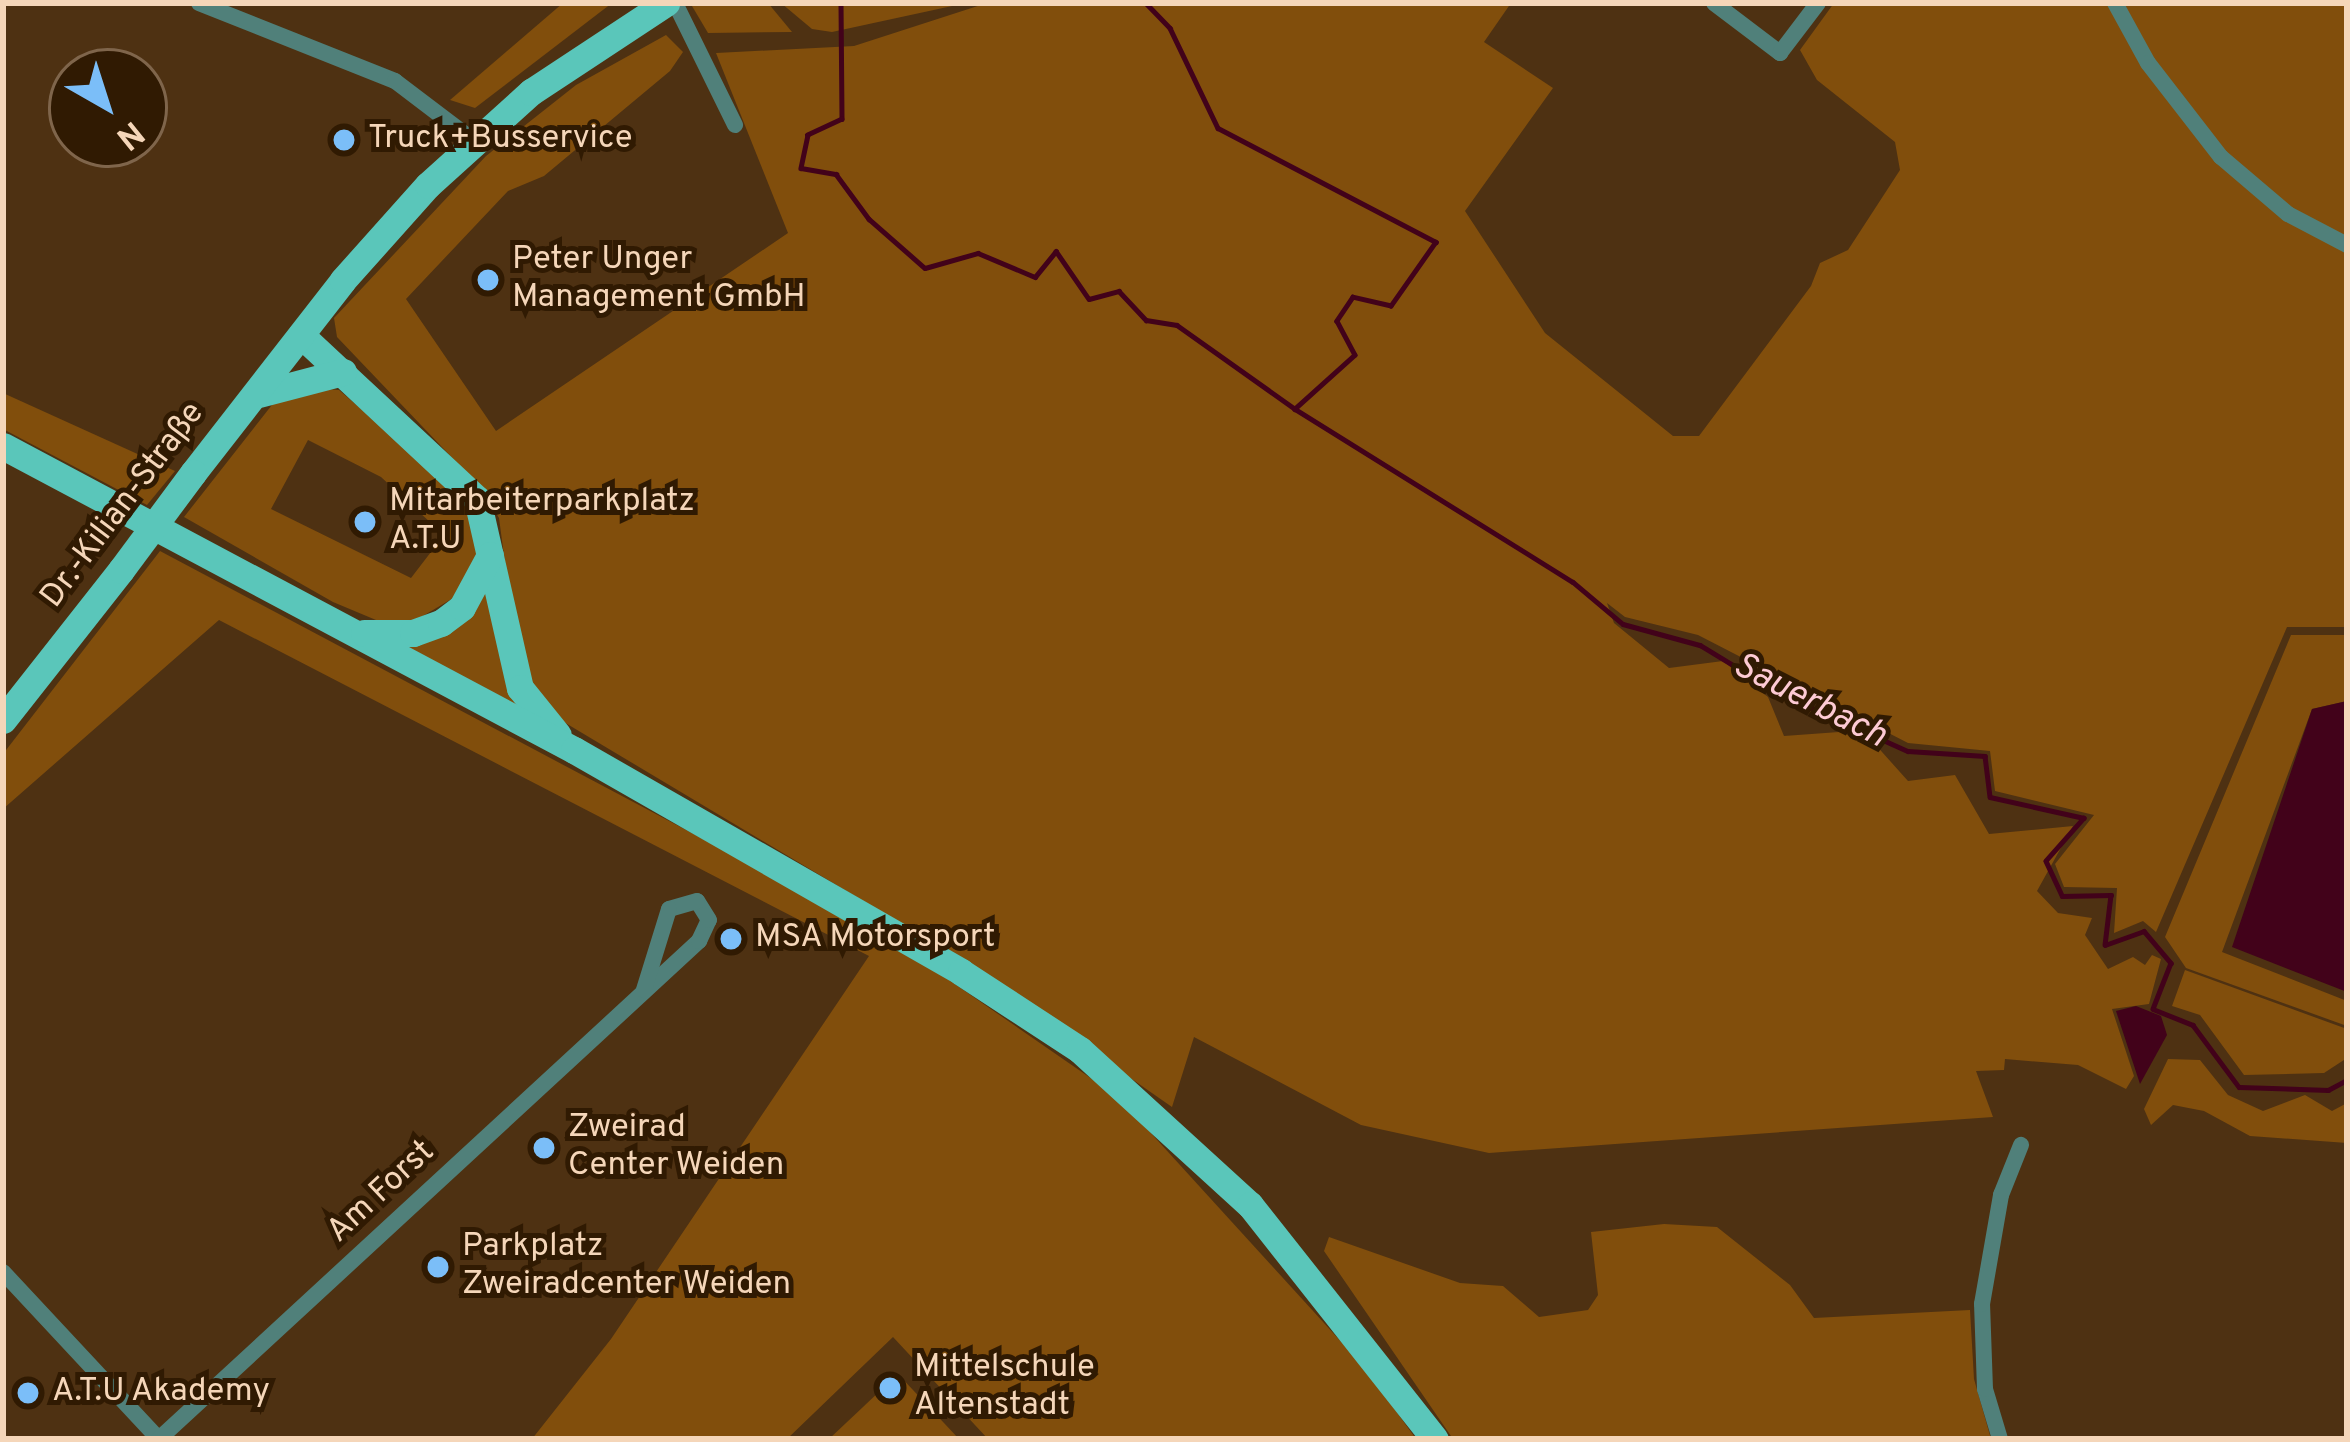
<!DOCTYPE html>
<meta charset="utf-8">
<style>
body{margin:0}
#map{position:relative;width:2350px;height:1442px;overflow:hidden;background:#4e3112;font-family:Overpass,sans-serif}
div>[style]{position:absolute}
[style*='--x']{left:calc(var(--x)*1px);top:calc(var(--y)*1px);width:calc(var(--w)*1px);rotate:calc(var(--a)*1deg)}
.green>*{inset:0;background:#814e0c}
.water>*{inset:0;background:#42021a}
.stream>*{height:4.5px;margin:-2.25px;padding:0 2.25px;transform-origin:2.25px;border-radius:2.25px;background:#42021a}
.street>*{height:16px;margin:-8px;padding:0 8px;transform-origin:8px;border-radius:8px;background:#50807a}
.primary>*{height:27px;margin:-13.5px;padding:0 13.5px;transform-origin:13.5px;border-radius:13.5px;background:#5ac6ba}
.primary-bridge>*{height:27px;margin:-13.5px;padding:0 13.5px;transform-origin:13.5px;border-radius:13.5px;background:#5ac6ba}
.dots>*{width:33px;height:33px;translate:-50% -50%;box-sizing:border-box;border:6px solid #301a02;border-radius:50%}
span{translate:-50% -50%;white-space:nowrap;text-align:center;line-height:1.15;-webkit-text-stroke:10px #301a02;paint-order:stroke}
.poi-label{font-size:33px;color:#f5d6b9}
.left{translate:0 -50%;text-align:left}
.street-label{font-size:33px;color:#f5d6b9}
.water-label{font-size:36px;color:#fdcad4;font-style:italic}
.frame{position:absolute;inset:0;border:6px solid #f5d6b9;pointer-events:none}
.north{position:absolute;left:48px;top:48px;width:120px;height:120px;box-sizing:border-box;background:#301a02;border:3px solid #7f654b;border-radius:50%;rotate:141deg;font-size:33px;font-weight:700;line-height:48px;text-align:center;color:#f5d6b9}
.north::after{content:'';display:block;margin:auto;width:42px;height:54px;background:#7bbef8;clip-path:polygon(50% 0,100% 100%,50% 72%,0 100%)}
</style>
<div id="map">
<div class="green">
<i style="clip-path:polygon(563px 3px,612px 3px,475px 108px,450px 100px)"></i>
<i style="clip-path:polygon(768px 3px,792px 32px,708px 33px,692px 6px)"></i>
<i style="clip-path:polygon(781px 3px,966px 3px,832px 32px,812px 29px)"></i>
<i style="clip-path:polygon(987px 3px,1511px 3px,1484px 42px,1553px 88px,1465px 211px,1545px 333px,1673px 436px,1699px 436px,1811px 286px,1820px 263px,1848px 250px,1900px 170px,1895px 142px,1817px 80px,1800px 50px,1834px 3px,2347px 3px,2347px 627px,2287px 627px,2156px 932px,2143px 921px,2114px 933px,2117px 888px,2064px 887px,2055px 864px,2094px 815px,1995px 791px,1990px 751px,1908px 743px,1698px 635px,1625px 617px,1607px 603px,1614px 623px,1669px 668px,1723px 661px,1768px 697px,1784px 736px,1839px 732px,1874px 743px,1908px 781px,1955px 775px,1989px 834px,2073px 826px,2037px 891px,2058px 913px,2092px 918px,2085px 935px,2108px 969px,2133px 957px,2145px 965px,2152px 955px,2161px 959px,2149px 1004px,2112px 1009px,2134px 1076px,2126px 1089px,2078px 1065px,2005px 1059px,2004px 1070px,1976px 1071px,1993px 1117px,1489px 1153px,1361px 1125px,1194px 1037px,1172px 1107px,957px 957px,542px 709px,514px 631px,499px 518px,481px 488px,337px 337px,334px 318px,486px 156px,576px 85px,666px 35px,683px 52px,670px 71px,544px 176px,508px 191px,406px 299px,496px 431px,788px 233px,716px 53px,854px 46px)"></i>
<i style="clip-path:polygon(evenodd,314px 388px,339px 390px,458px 492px,477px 523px,479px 556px,455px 597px,411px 623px,376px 620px,333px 602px,184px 517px,275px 401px,314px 388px,308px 440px,381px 477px,444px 535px,411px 578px,271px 509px,308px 440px)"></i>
<i style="clip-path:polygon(3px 393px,175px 471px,147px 505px,3px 429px)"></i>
<i style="clip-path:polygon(160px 551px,884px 935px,1118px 1097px,1365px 1368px,1416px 1439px,988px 1439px,893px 1337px,787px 1439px,532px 1439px,611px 1339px,869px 956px,219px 620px,3px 809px,3px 754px)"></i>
<i style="clip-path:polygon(490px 584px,525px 714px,393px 643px)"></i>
<i style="clip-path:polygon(2291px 635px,2347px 635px,2347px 701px,2312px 709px,2222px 952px,2347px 1001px,2347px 1026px,2186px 968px,2165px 937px)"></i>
<i style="clip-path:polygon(2185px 970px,2347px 1029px,2347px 1058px,2324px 1073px,2244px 1075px,2200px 1015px,2172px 1006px)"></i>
<i style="clip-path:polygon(2168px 1059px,2200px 1060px,2228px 1095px,2263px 1111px,2305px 1095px,2332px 1111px,2347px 1103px,2347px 1143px,2250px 1136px,2204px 1111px,2173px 1105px,2151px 1125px,2144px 1109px)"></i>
<i style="clip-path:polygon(1664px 1224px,1717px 1227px,1790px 1285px,1814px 1318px,1970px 1310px,1974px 1379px,1991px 1439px,1453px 1439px,1324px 1251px,1329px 1237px,1460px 1283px,1503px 1286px,1539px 1317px,1588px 1310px,1598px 1295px,1591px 1232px)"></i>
<i style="clip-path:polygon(898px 1374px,959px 1439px,829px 1439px)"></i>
</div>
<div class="water">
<i style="clip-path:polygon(2347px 701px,2347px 992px,2232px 947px,2312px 709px)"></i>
<i style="clip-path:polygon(2136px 1006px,2161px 1016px,2167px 1035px,2140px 1084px,2116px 1011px)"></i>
</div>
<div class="stream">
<i style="--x:841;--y:3;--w:116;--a:89.5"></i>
<i style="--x:842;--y:119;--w:38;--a:155"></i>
<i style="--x:808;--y:135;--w:34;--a:102"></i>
<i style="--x:801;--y:168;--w:36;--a:10"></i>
<i style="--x:836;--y:174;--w:56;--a:53.7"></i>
<i style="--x:869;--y:219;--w:74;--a:41.2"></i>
<i style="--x:925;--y:268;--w:55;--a:-15.8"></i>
<i style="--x:978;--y:253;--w:62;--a:22.8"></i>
<i style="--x:1035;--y:277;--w:33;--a:-51"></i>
<i style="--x:1056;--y:251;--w:58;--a:55.5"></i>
<i style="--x:1089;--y:299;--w:31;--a:-15"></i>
<i style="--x:1119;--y:291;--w:40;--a:47"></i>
<i style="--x:1146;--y:320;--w:31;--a:9"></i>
<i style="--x:1177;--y:325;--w:145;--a:35.4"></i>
<i style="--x:1295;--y:409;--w:327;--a:31.9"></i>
<i style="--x:1573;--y:582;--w:65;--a:40"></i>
<i style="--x:1623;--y:624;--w:80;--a:15.3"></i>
<i style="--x:1700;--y:645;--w:95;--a:31.2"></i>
<i style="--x:1781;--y:694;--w:139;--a:24.2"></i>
<i style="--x:1908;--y:751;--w:77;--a:3.7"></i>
<i style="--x:1985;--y:756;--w:41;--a:83"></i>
<i style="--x:1990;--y:797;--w:96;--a:12.6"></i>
<i style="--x:2084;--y:818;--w:57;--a:131.5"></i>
<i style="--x:2046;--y:861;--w:38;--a:65"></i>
<i style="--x:2062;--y:896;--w:49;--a:-1.2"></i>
<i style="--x:2111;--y:895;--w:50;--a:96.8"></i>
<i style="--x:2105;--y:945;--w:41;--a:-19.7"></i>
<i style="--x:2144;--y:931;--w:42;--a:49.8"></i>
<i style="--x:2171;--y:963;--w:49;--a:111.4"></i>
<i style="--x:2153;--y:1009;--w:43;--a:21.8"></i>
<i style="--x:2193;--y:1025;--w:77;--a:53.4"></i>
<i style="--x:2239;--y:1087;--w:89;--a:1.9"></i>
<i style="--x:2328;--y:1090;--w:21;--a:-28"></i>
<i style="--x:1146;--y:3;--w:35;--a:46"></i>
<i style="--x:1170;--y:28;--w:111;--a:64.4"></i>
<i style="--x:1218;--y:128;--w:246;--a:27.6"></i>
<i style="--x:1436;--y:242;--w:78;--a:125.1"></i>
<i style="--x:1391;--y:306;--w:39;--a:-167"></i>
<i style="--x:1353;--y:297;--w:29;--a:124"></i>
<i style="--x:1337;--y:321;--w:38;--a:62"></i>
<i style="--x:1355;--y:355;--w:81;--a:138"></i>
</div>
<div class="street">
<i style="--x:199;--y:3;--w:211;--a:21.7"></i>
<i style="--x:395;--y:81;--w:99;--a:37.2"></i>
<i style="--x:675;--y:3;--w:136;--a:63.8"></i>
<i style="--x:1714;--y:3;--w:83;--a:37.1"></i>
<i style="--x:1780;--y:53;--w:63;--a:-52.8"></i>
<i style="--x:2115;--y:3;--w:68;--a:61.2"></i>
<i style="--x:2148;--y:63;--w:119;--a:52.2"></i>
<i style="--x:2221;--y:157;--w:88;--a:40.4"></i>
<i style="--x:2288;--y:214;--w:67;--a:27.7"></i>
<i style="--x:3;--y:1272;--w:229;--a:47"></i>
<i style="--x:159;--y:1439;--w:735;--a:-42.68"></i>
<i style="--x:699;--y:941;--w:23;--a:-65"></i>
<i style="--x:709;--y:920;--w:22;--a:-122"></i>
<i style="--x:697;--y:901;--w:29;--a:164"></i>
<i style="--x:669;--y:909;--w:85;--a:107.2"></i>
<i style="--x:2000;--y:1439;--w:52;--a:-106.7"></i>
<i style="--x:1985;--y:1389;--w:85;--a:-92"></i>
<i style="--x:1982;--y:1304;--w:111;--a:-80.1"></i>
<i style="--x:2001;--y:1195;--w:54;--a:-68.2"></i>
</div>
<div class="primary">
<i style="--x:301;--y:335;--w:241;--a:43"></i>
<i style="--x:477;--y:499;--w:194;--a:77.2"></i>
<i style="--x:520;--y:688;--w:60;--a:51"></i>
<i style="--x:259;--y:394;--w:87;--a:-14.7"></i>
<i style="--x:3;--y:446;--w:647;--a:28.03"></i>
<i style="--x:574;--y:750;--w:446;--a:29.8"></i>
<i style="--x:961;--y:972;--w:142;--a:33.2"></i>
<i style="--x:1080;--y:1050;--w:230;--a:42.4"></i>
<i style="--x:1250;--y:1205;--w:298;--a:51.7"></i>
<i style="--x:193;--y:473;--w:244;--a:-52.1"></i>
<i style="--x:343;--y:280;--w:127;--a:-48.2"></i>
<i style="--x:428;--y:185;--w:139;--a:-42.1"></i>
<i style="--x:531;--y:92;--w:162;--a:-33.4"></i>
<i style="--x:364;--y:633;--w:49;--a:0"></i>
<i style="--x:413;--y:633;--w:30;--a:-20"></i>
<i style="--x:441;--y:623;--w:26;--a:-37"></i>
<i style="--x:462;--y:607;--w:59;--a:-61.7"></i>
<i style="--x:3;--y:720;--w:191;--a:-51.8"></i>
</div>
<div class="primary-bridge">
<i style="--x:121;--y:570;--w:121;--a:-53.4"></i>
</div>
<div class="dots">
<i style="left:344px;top:140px;background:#7bbef8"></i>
<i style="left:488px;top:280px;background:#7bbef8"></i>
<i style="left:365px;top:522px;background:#7bbef8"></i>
<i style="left:731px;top:939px;background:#7bbef8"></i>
<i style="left:544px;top:1148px;background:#7bbef8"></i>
<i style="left:438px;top:1267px;background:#7bbef8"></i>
<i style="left:890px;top:1388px;background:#7bbef8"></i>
<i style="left:28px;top:1393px;background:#7bbef8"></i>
</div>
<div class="poi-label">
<span class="left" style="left:368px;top:140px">Truck+Busservice</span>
<span class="left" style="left:512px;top:280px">Peter Unger<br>Management GmbH</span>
<span class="left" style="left:389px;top:522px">Mitarbeiterparkplatz<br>A.T.U</span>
<span class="left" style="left:755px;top:939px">MSA Motorsport</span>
<span class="left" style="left:568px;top:1148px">Zweirad<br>Center Weiden</span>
<span class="left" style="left:462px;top:1267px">Parkplatz<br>Zweiradcenter Weiden</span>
<span class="left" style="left:914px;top:1388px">Mittelschule<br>Altenstadt</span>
<span class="left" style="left:52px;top:1393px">A.T.U Akademy</span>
</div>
<div class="street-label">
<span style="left:124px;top:506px;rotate:-53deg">Dr.-Kilian-Straße</span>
<span style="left:382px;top:1193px;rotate:-43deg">Am Forst</span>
</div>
<div class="water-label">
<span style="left:1809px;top:702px;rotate:27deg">Sauerbach</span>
</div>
<div class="frame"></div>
<div class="north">N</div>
</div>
